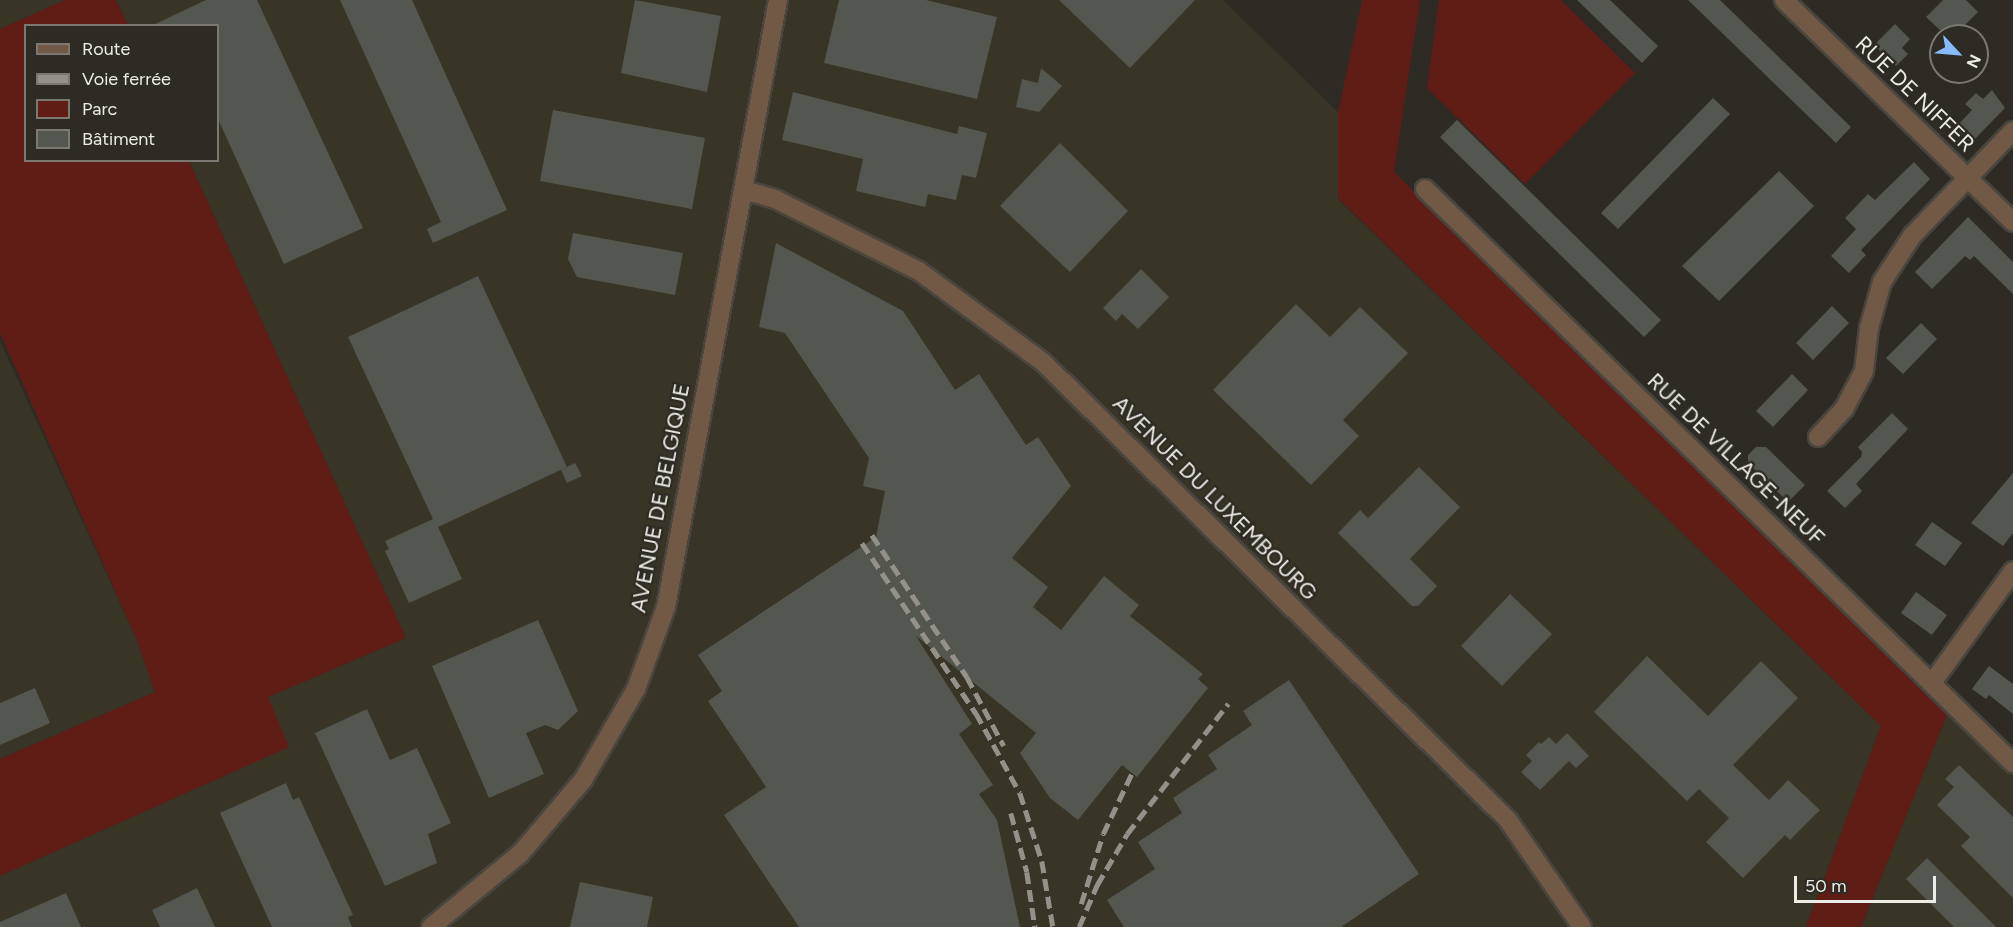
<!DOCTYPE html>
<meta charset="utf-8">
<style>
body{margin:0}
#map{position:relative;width:2013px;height:927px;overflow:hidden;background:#2d2b23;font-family:Figtree,sans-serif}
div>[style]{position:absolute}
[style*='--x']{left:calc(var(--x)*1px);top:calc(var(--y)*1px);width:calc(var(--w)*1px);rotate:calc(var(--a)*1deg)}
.built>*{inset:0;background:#383426}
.green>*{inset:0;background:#601d16}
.building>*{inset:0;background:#54574f}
.roads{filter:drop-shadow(2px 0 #48463e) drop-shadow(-2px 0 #48463e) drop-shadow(0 2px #48463e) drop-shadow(0 -2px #48463e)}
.street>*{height:18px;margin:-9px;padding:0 9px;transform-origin:9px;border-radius:9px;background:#725945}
.rail>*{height:4.5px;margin-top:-2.25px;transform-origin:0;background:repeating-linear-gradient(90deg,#93918a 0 12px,transparent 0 18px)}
span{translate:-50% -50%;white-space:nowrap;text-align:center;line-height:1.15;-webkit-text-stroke:4.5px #2d2b23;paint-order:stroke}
.street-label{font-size:22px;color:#edebe6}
.legend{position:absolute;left:24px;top:24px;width:195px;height:138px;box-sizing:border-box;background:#2d2b23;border:2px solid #7a7871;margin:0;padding:8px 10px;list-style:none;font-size:18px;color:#edebe6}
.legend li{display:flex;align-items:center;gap:12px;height:30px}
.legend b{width:30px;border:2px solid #7a7871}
.north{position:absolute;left:1929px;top:24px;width:60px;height:60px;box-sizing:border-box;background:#2d2b23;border:2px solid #7a7871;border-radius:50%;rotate:116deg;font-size:16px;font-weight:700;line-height:24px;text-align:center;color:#edebe6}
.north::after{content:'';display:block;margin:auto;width:21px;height:27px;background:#86bbfb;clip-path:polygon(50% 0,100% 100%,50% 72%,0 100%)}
.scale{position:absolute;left:1794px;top:876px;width:142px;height:27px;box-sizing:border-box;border:3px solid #edebe6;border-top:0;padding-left:8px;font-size:18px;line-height:21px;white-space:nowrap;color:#edebe6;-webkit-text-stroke:4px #2d2b23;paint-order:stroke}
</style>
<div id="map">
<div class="built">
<i style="clip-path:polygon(0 0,65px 0,0 29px)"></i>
<i style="clip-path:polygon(116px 0,1223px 0,1338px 112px,1338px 199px,1881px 726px,1806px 927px,0 927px,0 876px,288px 747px,268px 697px,406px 638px,189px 161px,218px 160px,218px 26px,128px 25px)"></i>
<i style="clip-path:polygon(0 341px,136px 638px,155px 692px,0 759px)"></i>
<i style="clip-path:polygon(1947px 715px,2013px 773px,2013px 927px,1861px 927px)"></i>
</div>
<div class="green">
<i style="clip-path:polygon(65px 0,116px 0,128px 25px,26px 26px,26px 160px,189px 161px,406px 638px,268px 697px,289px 747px,0 876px,0 759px,155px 692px,136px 638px,0 333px,0 29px)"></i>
<i style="clip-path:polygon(1362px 0,1420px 0,1394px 172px,1947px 715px,1861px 927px,1806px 927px,1881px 726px,1338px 198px,1338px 112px)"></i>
<i style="clip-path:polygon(1439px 0,1561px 0,1635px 73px,1525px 184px,1427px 88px)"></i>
</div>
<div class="building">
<i style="clip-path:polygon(206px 0,257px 0,363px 228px,284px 264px,218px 119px,218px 26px,151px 26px)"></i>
<i style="clip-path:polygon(340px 0,412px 0,507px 210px,433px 243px,427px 229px,441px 222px)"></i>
<i style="clip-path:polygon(635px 0,721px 16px,707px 92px,621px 73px)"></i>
<i style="clip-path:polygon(839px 0,926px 0,997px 17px,977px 99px,824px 63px)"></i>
<i style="clip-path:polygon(1059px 0,1195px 0,1130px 68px)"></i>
<i style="clip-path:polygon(1577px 0,1610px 0,1658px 46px,1642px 63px)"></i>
<i style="clip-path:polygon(1688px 0,1720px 0,1851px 127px,1836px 143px)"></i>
<i style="clip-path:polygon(1943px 0,1966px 0,1978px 12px,1954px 36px,1941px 31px,1926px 17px)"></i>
<i style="clip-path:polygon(1895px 24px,1910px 39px,1902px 48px,1908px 54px,1896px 66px,1874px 45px)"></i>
<i style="clip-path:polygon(1041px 68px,1062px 86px,1039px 112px,1016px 107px,1022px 79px,1038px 83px)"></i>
<i style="clip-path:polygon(1992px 90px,2005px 108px,1971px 143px,1955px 128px,1972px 110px,1965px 104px,1976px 93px,1983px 99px)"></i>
<i style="clip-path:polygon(793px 92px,957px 134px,959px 126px,987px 133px,976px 178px,962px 175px,956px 200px,928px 194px,925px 207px,856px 191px,863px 159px,782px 140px)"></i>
<i style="clip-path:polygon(1713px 98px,1730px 114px,1618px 229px,1601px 213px)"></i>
<i style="clip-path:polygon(553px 110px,705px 138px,692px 209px,540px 181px)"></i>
<i style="clip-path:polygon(1457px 120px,1661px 320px,1644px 337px,1440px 137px)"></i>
<i style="clip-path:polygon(1060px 143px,1128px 211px,1070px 272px,1000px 206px)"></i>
<i style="clip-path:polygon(1914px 162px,1930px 179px,1861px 250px,1866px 255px,1849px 273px,1831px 256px,1856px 229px,1845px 218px,1868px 194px,1875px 200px)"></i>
<i style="clip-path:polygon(1779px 171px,1814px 206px,1719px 301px,1682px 266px)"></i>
<i style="clip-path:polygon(1968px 217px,2013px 262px,2013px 294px,1974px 256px,1970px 260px,1965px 256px,1932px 289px,1915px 272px)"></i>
<i style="clip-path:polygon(573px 233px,683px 253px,675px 295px,577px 277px,568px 259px)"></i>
<i style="clip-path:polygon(776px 243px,903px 311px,955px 390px,979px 374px,1026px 445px,1038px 437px,1071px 486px,1012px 558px,1048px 587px,1033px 607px,1061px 630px,1104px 576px,1139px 605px,1130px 616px,1203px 674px,1198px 679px,1208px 688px,1137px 777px,1122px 765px,1078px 820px,1050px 798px,1020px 753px,1036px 733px,916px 636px,972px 724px,959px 734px,993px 785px,979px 794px,997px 820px,1020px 927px,799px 927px,724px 815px,766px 787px,708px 701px,722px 691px,698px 655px,876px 537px,885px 491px,863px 486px,869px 458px,785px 333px,759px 327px)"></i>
<i style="clip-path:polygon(1141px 269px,1169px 297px,1138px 329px,1122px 314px,1116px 321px,1103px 308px)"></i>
<i style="clip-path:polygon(478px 276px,567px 467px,438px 527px,462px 579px,409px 603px,385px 551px,389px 549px,385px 541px,433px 519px,348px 337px)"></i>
<i style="clip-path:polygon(1296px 304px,1330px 337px,1360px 307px,1408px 353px,1343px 420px,1359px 436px,1311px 485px,1213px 390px)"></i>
<i style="clip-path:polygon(1832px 306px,1849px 323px,1813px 360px,1796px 343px)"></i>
<i style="clip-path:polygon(1921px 323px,1937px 339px,1903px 374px,1886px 358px)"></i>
<i style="clip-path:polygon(1792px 374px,1808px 390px,1773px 427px,1756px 411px)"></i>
<i style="clip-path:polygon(1892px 413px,1908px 429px,1856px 484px,1862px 491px,1845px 508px,1827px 491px,1861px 457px,1862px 452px,1858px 447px)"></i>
<i style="clip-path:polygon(1756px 447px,1766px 447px,1805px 485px,1788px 502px,1748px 463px,1748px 455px)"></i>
<i style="clip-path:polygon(575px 463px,582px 476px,567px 483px,561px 470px)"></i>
<i style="clip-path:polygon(1419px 467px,1460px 507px,1410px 559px,1437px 586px,1418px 606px,1412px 606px,1338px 533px,1360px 510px,1368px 518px)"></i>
<i style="clip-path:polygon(2013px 473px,2013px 533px,2003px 546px,1971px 523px)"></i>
<i style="clip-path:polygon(1932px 522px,1962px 543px,1945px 566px,1915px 545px)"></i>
<i style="clip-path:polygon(1916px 592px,1947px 615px,1932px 635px,1901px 613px)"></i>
<i style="clip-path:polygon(1510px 594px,1552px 634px,1502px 686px,1461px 646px)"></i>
<i style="clip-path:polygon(538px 620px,578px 711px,558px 730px,545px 725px,526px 733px,544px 774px,489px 798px,432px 666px)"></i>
<i style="clip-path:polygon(1647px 656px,1708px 716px,1761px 661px,1798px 698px,1733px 765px,1769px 800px,1788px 780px,1820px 810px,1790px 840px,1785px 835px,1743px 878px,1706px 842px,1729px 818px,1699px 789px,1687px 801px,1594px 712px)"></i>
<i style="clip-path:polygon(1989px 666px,2013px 684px,2013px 714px,1989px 695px,1986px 699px,1972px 689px)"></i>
<i style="clip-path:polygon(1289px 680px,1419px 874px,1341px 927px,1124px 927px,1107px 900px,1155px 869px,1138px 842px,1182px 813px,1173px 798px,1217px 769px,1208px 755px,1252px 725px,1243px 711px)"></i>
<i style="clip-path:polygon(35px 688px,50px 723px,0 745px,0 703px)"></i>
<i style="clip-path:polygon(367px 709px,390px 760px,417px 748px,451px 823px,428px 834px,437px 863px,385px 886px,315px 733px)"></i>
<i style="clip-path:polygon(1567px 733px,1589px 756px,1576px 768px,1569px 761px,1540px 790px,1521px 772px,1532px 761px,1526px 755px,1539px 742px,1541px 744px,1549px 737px,1556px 744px)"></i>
<i style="clip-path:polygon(1959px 765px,2013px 817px,2013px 898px,1961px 846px,1970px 837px,1937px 805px,1954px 787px,1945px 779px)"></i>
<i style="clip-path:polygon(286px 783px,293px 800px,299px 797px,353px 915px,348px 917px,352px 927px,272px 927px,220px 813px)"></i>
<i style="clip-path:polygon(1927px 858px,1996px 927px,1954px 927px,1906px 879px)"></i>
<i style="clip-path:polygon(580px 882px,653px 897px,647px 927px,570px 927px)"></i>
<i style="clip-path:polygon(197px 888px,215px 927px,160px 927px,152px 910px)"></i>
<i style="clip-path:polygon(66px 893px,81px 927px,0 927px,0 922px)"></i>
</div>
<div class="roads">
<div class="street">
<i style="--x:1784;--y:0;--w:319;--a:44.1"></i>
<i style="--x:1425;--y:189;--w:822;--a:44.31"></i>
<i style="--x:744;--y:190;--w:32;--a:16"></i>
<i style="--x:775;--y:199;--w:161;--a:26.6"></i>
<i style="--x:919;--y:271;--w:154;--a:36.3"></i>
<i style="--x:1043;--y:362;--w:653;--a:44.57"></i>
<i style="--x:1508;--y:820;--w:130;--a:55.3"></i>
<i style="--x:1818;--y:437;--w:38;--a:-47"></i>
<i style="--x:1844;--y:409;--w:43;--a:-62.2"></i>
<i style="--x:1864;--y:371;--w:43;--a:-83.4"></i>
<i style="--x:1869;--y:328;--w:48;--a:-74.2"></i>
<i style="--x:1882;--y:282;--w:55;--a:-56.9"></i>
<i style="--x:1912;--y:236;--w:146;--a:-46.1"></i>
<i style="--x:1932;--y:683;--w:138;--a:-54.1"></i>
<i style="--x:431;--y:927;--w:115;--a:-39.4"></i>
<i style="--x:520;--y:854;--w:97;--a:-49.6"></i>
<i style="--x:583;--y:780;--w:105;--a:-59.8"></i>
<i style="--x:636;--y:689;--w:87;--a:-69.9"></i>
<i style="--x:666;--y:607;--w:617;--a:-79.55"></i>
</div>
</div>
<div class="rail">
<i style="--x:872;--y:535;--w:171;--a:56.2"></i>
<i style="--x:967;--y:677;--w:78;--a:61.8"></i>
<i style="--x:862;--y:543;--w:205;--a:56.2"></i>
<i style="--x:976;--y:713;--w:91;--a:61.2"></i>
<i style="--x:1020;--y:793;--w:71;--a:72.1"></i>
<i style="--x:1042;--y:861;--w:67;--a:80.5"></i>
<i style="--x:1011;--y:813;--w:61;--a:74.8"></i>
<i style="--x:1027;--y:872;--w:56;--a:81.7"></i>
<i style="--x:1081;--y:904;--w:73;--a:-72.6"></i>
<i style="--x:1103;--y:834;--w:68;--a:-64.6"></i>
<i style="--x:1079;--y:927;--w:46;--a:-66.8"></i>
<i style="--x:1097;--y:885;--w:59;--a:-59.5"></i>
<i style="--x:1127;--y:834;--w:165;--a:-52.2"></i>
</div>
<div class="street-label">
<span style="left:1915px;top:94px;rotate:44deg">RUE DE NIFFER</span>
<span style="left:1736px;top:459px;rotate:44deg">RUE DE VILLAGE-NEUF</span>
<span style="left:660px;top:498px;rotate:-79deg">AVENUE DE BELGIQUE</span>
<span style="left:1215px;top:498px;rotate:45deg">AVENUE DU LUXEMBOURG</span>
</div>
<ul class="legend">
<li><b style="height:8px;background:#725945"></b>Route</li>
<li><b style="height:8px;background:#93918a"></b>Voie ferrée</li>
<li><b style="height:16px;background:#601d16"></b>Parc</li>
<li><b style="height:16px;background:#54574f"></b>Bâtiment</li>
</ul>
<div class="north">N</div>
<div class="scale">50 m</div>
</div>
